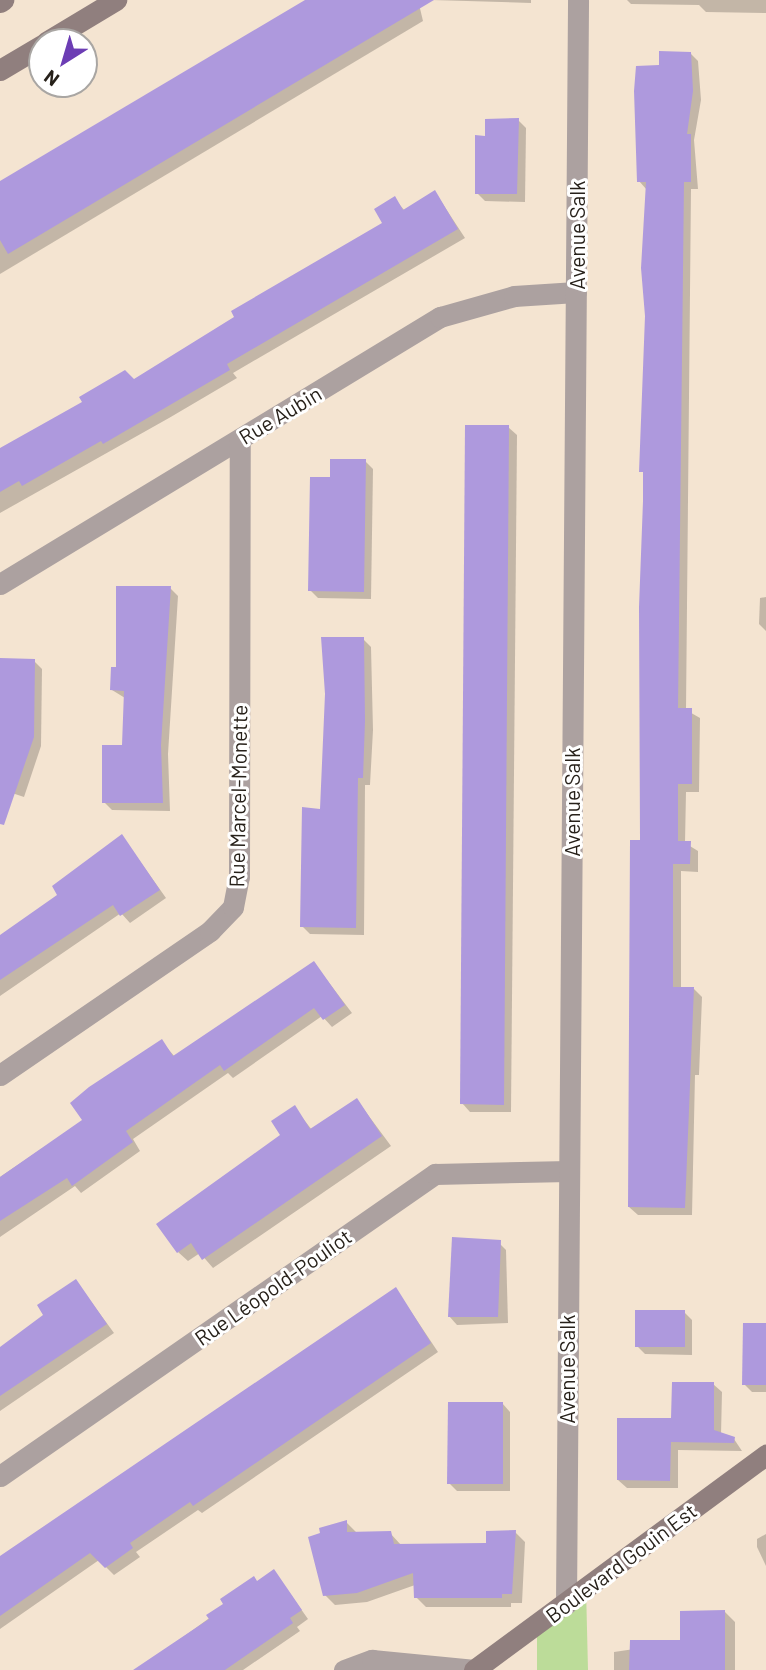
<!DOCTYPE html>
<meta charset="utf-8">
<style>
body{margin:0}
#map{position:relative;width:766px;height:1670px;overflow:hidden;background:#f4e4d1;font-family:Barlow,sans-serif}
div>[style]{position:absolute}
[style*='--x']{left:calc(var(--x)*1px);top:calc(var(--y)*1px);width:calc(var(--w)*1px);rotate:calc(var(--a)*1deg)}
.green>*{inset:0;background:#bcdc99}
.shadow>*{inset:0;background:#0003}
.building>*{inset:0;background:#ae99dd}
.street>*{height:21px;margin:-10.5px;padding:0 10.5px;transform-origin:10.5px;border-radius:10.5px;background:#aca1a0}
.secondary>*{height:21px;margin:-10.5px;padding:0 10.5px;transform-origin:10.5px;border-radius:10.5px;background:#907f7e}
span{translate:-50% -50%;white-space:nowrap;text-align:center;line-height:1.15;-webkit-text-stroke:6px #fff;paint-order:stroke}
.street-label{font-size:21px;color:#27211a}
.north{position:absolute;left:28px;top:28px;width:70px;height:70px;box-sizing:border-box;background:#fff;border:2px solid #a9a6a3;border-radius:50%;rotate:217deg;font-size:19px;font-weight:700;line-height:28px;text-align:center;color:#27211a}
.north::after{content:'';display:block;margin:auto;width:24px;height:32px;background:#6c3db4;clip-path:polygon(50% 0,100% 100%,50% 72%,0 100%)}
</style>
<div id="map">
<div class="green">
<i style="clip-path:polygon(586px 1588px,588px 1670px,537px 1670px,537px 1625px)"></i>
</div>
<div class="shadow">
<i style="clip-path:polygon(308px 0,418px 0,423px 21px,0 274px,0 184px)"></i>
<i style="clip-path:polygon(432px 0,531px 0,531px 3px)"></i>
<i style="clip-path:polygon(627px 0,766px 0,766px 13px,706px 12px,699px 5px,631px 4px)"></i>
<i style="clip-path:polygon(690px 53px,698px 61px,701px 100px,694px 140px,698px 189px,691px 189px,686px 710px,700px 718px,699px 792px,686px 792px,685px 843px,698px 851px,698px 872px,681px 871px,681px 989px,694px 989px,702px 997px,699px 1075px,695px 1075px,692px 1215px,638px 1215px,629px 1207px,641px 842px,647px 190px,639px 181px,661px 67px)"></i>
<i style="clip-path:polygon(518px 120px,526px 128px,525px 202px,485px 201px,477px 193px,487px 138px)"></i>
<i style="clip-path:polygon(435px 192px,465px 238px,233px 373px,237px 378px,169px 418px,0 513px,0 450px,133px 381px,385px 224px,394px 198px,405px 211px)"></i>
<i style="clip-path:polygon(508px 427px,517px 435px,511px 1112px,470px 1112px,462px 1103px)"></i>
<i style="clip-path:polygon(365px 461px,373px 469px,371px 599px,318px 598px,310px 590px,332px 479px)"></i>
<i style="clip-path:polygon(170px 588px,178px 596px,168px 754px,170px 811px,112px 810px,104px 802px,123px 747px,125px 698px,112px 690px,118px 669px)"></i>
<i style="clip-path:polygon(766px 597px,766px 631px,759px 624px,760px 598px)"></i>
<i style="clip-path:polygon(363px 639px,371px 647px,373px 730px,370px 785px,365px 785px,364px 935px,310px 934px,302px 926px,321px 811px)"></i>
<i style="clip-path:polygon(34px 661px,42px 669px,41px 746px,24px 797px,0 789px,0 677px)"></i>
<i style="clip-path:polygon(122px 836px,166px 898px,130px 923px,121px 913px,0 996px,0 937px,60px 895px)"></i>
<i style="clip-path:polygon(314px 963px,352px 1013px,332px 1027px,322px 1016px,233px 1078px,228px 1073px,133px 1139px,140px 1151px,81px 1193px,75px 1186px,0 1237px,0 1177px,84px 1120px,162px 1042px,175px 1057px)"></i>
<i style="clip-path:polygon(357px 1100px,391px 1146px,213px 1268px,200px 1253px,188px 1261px,178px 1252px,282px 1135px,294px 1107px,312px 1130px)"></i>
<i style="clip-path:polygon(498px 1242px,506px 1250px,508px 1323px,457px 1325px,449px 1316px)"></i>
<i style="clip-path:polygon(76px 1281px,114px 1333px,0 1411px,0 1349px,46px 1315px)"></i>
<i style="clip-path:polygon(396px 1289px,438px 1352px,202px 1513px,198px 1510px,136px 1552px,140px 1557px,114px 1575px,99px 1560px,0 1629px,0 1559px)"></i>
<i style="clip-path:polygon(684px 1312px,692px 1320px,692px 1355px,645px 1354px,637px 1346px)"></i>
<i style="clip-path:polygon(766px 1325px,766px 1392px,752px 1392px,744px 1384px)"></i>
<i style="clip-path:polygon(713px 1384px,722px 1392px,721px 1435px,734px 1439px,742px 1451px,678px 1450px,678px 1488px,627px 1488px,618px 1480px)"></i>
<i style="clip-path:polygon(502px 1403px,510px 1412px,510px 1491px,457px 1491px,449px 1483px)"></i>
<i style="clip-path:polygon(346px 1522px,357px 1533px,390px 1533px,401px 1545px,488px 1545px,515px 1532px,525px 1542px,522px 1603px,511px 1603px,511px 1607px,426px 1607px,416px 1597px,415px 1585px,367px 1602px,335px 1605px,325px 1595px)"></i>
<i style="clip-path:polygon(766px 1534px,766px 1566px,757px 1547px,757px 1539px)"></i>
<i style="clip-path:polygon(274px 1571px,308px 1619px,297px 1627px,300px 1631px,243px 1670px,138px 1670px)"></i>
<i style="clip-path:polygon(725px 1612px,735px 1622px,735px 1670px,614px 1670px,614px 1652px,682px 1642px)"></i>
</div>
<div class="building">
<i style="clip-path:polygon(305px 0,434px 0,8px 254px,0 240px,0 181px)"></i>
<i style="clip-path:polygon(659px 51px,691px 52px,693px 91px,687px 134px,691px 134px,691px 182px,684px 182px,678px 708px,692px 708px,692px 784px,678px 784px,678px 841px,691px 841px,690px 864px,673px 864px,673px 987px,694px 987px,685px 1208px,628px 1207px,630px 840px,640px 840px,639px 607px,643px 501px,643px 472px,639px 472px,645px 316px,641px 268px,646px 182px,637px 182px,634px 91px,636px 66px,659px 65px)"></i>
<i style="clip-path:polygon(519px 118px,517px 194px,475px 194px,475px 135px,485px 136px,485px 119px)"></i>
<i style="clip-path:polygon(435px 190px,458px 229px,227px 364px,230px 370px,103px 444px,101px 441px,22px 486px,19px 481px,0 492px,0 448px,82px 402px,79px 397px,125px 370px,134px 379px,234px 317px,231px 311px,382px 223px,374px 209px,395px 196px,403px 210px)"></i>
<i style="clip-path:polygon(465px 425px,509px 425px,504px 1105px,460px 1104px)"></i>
<i style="clip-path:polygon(330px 459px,366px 459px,364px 592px,308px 591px,310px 477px,330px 477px)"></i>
<i style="clip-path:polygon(116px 586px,171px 586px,161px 745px,163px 803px,102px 803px,102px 745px,122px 745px,124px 691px,110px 690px,111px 667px,116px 667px)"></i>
<i style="clip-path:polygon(321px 637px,364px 637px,365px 721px,363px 778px,358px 778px,356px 928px,300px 927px,302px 807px,320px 809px,325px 694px)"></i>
<i style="clip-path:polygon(0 658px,35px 659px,34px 737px,4px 825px,0 824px)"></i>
<i style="clip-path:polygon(122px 834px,160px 890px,120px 916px,113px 905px,0 980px,0 935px,57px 895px,52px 886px)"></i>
<i style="clip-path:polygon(314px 961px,345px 1005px,323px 1020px,314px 1008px,224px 1071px,220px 1065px,126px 1131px,133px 1142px,72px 1186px,67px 1178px,0 1221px,0 1177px,82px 1120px,70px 1103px,89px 1087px,162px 1039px,173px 1056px)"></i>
<i style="clip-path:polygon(357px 1098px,382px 1136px,202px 1260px,191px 1243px,177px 1253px,156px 1224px,280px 1135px,271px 1121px,295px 1105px,310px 1129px)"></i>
<i style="clip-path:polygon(452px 1237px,501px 1240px,498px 1317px,448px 1317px)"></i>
<i style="clip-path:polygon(76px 1279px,107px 1324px,0 1396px,0 1347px,43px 1315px,37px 1305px)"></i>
<i style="clip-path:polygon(396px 1287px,431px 1343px,193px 1506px,190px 1502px,130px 1543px,133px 1548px,105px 1568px,90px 1553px,0 1616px,0 1556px)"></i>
<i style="clip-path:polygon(635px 1310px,685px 1310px,685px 1347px,635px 1347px)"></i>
<i style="clip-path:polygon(743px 1323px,766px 1323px,766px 1385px,742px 1385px)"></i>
<i style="clip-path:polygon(672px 1382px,714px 1382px,714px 1430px,735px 1437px,734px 1443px,671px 1442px,670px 1481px,617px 1480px,617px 1418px,671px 1418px)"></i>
<i style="clip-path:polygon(448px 1402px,503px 1402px,503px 1484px,447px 1484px)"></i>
<i style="clip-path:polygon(347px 1520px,347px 1532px,391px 1531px,394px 1544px,486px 1543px,486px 1531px,516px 1530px,512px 1594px,502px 1594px,502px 1598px,414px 1598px,413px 1573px,357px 1593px,323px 1596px,308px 1537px,320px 1533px,319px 1528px)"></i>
<i style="clip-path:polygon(274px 1569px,302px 1610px,290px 1618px,293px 1623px,225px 1670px,133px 1670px,209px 1619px,206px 1615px,223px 1604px,220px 1599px,254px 1576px,257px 1581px)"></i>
<i style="clip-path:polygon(725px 1610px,725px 1670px,629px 1670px,630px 1640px,680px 1640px,680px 1611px)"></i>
</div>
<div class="street">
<i style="--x:0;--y:584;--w:515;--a:-31.25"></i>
<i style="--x:440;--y:317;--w:77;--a:-15.8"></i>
<i style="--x:514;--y:296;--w:62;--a:-3.7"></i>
<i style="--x:0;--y:1075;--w:255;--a:-34.4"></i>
<i style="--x:210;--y:931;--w:33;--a:-46"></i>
<i style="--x:233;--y:907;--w:32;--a:-79"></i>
<i style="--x:239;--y:876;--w:437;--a:-89.9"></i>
<i style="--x:0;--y:1476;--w:530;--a:-34.77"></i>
<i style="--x:435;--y:1174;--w:134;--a:-1.3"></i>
<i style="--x:566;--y:1604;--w:1604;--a:-89.57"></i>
<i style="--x:344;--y:1670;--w:30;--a:-20"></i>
<i style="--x:372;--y:1660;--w:103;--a:5.5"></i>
</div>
<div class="secondary">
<i style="--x:0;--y:2;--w:4;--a:-34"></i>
<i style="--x:46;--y:42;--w:82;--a:-31"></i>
<i style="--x:0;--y:70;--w:49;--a:-30.8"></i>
<i style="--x:474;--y:1670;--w:363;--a:-36.4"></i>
</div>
<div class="street-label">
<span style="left:577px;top:235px;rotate:-90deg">Avenue Salk</span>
<span style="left:280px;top:415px;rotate:-31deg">Rue Aubin</span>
<span style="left:238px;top:796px;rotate:-89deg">Rue Marcel-Monette</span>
<span style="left:572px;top:802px;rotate:-90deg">Avenue Salk</span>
<span style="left:273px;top:1287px;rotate:-35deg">Rue Léopold-Pouliot</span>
<span style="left:567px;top:1369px;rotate:-90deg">Avenue Salk</span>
<span style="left:621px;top:1563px;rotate:-37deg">Boulevard Gouin Est</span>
</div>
<div class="north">N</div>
</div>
